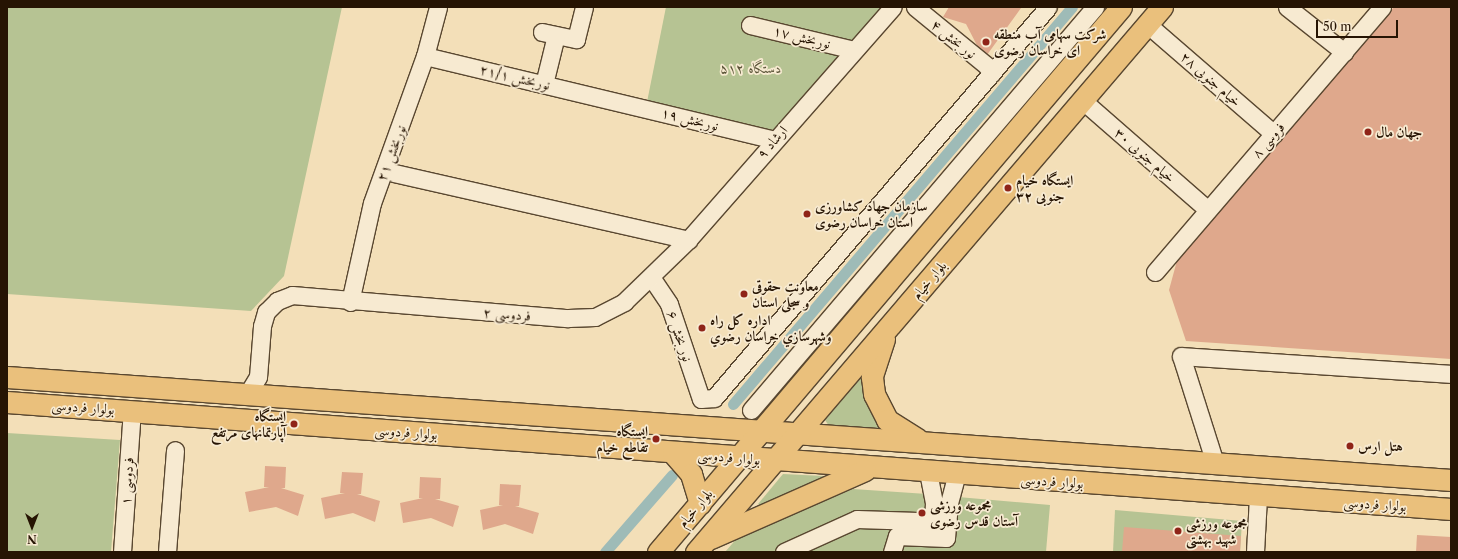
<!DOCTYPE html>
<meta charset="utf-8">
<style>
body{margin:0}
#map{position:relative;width:1458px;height:559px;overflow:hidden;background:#f3dfb8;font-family:"Libre Caslon Text",Amiri,serif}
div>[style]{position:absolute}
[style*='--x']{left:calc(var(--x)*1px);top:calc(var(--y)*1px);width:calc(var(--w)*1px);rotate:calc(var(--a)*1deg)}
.green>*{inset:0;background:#b6c393}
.canal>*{height:11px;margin:-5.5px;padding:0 5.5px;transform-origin:5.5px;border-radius:5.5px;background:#9ebbb7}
.building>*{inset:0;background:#dfa88c}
.roads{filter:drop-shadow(1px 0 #594730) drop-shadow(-1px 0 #594730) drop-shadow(0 1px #594730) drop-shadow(0 -1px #594730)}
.minor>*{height:17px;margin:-8.5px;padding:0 8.5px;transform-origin:8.5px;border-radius:8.5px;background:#f7ead1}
.major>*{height:21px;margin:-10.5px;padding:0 10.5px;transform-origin:10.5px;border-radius:10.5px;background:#eac07c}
.dots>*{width:11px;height:11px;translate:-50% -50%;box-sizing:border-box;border:2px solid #f7ead1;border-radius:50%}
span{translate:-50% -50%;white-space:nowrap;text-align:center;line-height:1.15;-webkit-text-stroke:3.5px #f7ead1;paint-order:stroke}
.poi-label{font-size:14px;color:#261403;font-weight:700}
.left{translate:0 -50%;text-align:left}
.right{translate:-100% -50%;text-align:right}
.street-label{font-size:14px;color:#261403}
.park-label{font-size:14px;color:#585135;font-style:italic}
.frame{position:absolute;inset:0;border:8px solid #261403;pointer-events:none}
.north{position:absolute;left:12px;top:507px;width:40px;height:40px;-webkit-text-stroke:3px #f7ead1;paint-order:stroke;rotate:180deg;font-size:11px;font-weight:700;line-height:16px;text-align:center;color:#261403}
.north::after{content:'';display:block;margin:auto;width:14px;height:18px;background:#261403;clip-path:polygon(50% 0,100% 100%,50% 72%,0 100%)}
.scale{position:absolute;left:1316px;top:20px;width:82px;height:18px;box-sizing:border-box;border:2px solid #261403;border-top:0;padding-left:5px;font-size:12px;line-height:14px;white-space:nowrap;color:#261403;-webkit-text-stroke:3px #f7ead1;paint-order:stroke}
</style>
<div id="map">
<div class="green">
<i style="clip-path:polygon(7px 7px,342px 7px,284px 276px,251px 311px,7px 294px)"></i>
<i style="clip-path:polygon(666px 7px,883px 7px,774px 136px,646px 107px)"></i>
<i style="clip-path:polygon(864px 374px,891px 433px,831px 429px,825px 420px)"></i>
<i style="clip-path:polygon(7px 433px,120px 440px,111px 552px,7px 552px)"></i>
<i style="clip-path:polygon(783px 474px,823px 476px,825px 478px,762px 507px,758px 504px)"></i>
<i style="clip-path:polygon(853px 489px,927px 494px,935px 503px,958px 497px,1050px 505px,1046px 552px,725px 552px,739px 536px)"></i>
<i style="clip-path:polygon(1115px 510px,1242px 521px,1240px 552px,1113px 552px)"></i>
</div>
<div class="canal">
<i style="--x:733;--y:404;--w:522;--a:-49.51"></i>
<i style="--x:605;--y:552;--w:102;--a:-49"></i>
</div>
<div class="building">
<i style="clip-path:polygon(949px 7px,1020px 7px,1021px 8px,984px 59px,966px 24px,943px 17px)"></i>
<i style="clip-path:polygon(1394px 7px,1451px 7px,1451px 359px,1186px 341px,1169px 290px,1178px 257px)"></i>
<i style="clip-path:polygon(265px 466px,286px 467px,285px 488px,281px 488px,304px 495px,298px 516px,276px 507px,249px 512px,245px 492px,269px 487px,264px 487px)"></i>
<i style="clip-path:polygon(342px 472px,363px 473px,361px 494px,357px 494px,380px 501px,375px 522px,353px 513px,325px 519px,321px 498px,345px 493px,340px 493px)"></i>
<i style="clip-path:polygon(420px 477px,441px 478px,440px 499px,435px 499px,459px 506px,453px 527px,431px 518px,403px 523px,400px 503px,423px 498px,419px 498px)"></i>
<i style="clip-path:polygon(500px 484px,521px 485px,519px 506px,515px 506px,539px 513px,533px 534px,505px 524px,483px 530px,480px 510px,503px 505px,499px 505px)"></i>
<i style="clip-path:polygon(1124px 527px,1241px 536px,1240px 552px,1122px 552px)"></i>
<i style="clip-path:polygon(1417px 535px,1451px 537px,1451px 552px,1416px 552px)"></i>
</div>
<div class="roads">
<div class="minor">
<i style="--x:915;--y:7;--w:93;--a:39.3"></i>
<i style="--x:987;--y:66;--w:9;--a:63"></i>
<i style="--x:1287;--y:7;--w:73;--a:38.3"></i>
<i style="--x:1147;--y:24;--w:168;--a:40.9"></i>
<i style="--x:750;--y:25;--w:107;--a:13.5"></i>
<i style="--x:542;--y:32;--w:35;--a:12"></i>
<i style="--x:576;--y:39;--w:33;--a:-76"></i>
<i style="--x:425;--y:56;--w:359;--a:13.5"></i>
<i style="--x:544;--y:84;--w:50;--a:-76.2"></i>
<i style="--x:1082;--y:100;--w:167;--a:41.1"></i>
<i style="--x:394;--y:173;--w:302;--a:12.8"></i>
<i style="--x:1155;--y:272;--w:349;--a:-49.4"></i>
<i style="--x:651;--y:277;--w:32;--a:56"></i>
<i style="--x:669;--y:304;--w:100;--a:71.4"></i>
<i style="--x:701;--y:399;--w:13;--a:-4"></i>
<i style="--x:714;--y:398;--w:514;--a:-49.5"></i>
<i style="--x:350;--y:302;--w:101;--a:-77.5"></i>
<i style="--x:372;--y:203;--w:156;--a:-70.2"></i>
<i style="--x:425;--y:56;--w:51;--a:-75.1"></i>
<i style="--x:247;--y:395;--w:21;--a:-59"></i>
<i style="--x:258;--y:377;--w:51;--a:-85.5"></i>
<i style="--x:262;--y:326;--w:15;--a:-74"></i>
<i style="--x:266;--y:312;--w:16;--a:-45"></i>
<i style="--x:277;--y:301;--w:16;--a:-22"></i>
<i style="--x:292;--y:295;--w:277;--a:4.8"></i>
<i style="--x:568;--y:318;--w:27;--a:-2"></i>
<i style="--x:595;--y:317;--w:33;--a:-27"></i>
<i style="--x:624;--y:302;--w:89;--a:-44.1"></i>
<i style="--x:688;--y:240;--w:310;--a:-48.7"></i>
<i style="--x:751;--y:410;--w:530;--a:-49.52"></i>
<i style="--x:1215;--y:463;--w:112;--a:-107.6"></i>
<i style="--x:1181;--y:356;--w:271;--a:3.8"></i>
<i style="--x:928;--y:472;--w:32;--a:79"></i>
<i style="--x:934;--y:503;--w:18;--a:93"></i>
<i style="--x:122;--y:552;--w:142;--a:-86"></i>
<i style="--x:167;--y:552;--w:102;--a:-85.5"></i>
<i style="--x:784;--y:552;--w:80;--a:-24.3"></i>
<i style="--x:857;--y:519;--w:91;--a:1.9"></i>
<i style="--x:892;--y:552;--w:17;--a:-73"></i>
<i style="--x:897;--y:536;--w:49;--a:2.3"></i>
<i style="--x:946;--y:538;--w:35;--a:-85"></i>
<i style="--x:949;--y:503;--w:30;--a:-75"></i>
<i style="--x:1255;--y:552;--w:55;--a:-86.9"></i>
</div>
<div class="major">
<i style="--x:884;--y:339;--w:40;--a:108"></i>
<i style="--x:872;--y:377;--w:17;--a:83"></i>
<i style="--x:874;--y:394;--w:29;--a:63"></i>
<i style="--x:887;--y:420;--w:36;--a:32"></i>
<i style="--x:7;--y:377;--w:1448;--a:4.08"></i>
<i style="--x:7;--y:402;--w:1448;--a:4.24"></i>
<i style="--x:673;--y:453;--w:28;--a:49"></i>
<i style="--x:691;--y:474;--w:31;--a:73"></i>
<i style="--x:711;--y:538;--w:168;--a:-23.8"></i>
<i style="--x:658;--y:552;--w:715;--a:-49.65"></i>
<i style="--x:696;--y:552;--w:717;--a:-49.47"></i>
</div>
</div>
<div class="dots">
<i style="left:986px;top:42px;background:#8f2418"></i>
<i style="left:1368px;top:132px;background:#8f2418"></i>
<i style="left:1008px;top:188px;background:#8f2418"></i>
<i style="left:807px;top:214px;background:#8f2418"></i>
<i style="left:744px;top:294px;background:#8f2418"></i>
<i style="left:702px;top:328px;background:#8f2418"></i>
<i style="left:294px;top:424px;background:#8f2418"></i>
<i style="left:656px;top:439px;background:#8f2418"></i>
<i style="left:1350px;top:446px;background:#8f2418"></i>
<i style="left:922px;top:513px;background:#8f2418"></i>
<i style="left:1178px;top:531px;background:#8f2418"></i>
</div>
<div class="poi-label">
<span class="left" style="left:994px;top:42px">شرکت سهامی آب منطقه<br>ای خراسان رضوی</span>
<span class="left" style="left:1376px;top:132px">جهان مال</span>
<span class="left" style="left:1016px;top:188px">ایستگاه خیام<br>جنوبی ۳۲</span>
<span class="left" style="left:815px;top:214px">سازمان جهاد کشاورزی<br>استان خراسان رضوی</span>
<span class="left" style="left:752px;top:294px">معاونت حقوقی<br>و سجلی استان</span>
<span class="left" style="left:710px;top:328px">اداره كل راه<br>وشهرسازي خراسان رضوي</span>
<span class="right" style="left:286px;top:424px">ایستگاه<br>آپارتمانهای مرتفع</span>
<span class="right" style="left:648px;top:439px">ایستگاه<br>تقاطع خیام</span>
<span class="left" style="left:1358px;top:446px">هتل ارس</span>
<span class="left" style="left:930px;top:513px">مجموعه ورزشی<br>آستان قدس رضوی</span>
<span class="left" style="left:1186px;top:531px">مجموعه ورزشی<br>شهید بهشتی</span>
</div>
<div class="street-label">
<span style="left:802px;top:37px;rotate:14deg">نوربخش ۱۷</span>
<span style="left:954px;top:39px;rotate:39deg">نور بخش ۴</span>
<span style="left:515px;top:77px;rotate:13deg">نوربخش ۲۱/۱</span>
<span style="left:1211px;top:79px;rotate:41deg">خیام جنوبی ۲۸</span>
<span style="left:690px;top:119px;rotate:14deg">نوربخش ۱۹</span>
<span style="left:1268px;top:140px;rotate:-49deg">فروسی ۸</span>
<span style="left:772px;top:142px;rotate:-49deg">ارشاد ۹</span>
<span style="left:391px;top:153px;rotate:-69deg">نوربخش ۲۱</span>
<span style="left:1145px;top:155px;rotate:41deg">خیام جنوبی ۳۰</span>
<span style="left:929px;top:280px;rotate:-50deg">بلوار خیام</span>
<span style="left:507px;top:314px;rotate:4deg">فردوسی ۲</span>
<span style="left:680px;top:336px;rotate:72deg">نور بخش ۶</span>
<span style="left:83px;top:407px;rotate:4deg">بولوار فردوسی</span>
<span style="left:406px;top:432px;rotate:4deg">بولوار فردوسی</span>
<span style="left:729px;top:457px;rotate:5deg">بولوار فردوسی</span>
<span style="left:127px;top:481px;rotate:-86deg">فردوسی ۱</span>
<span style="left:1052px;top:481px;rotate:4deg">بولوار فردوسی</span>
<span style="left:1375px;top:504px;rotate:4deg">بولوار فردوسی</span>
<span style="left:695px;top:508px;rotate:-50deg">بلوار خیام</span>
</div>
<div class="park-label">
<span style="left:751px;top:68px">۵۱۲ دستگاه</span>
</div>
<div class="frame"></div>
<div class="north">N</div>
<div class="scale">50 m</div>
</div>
